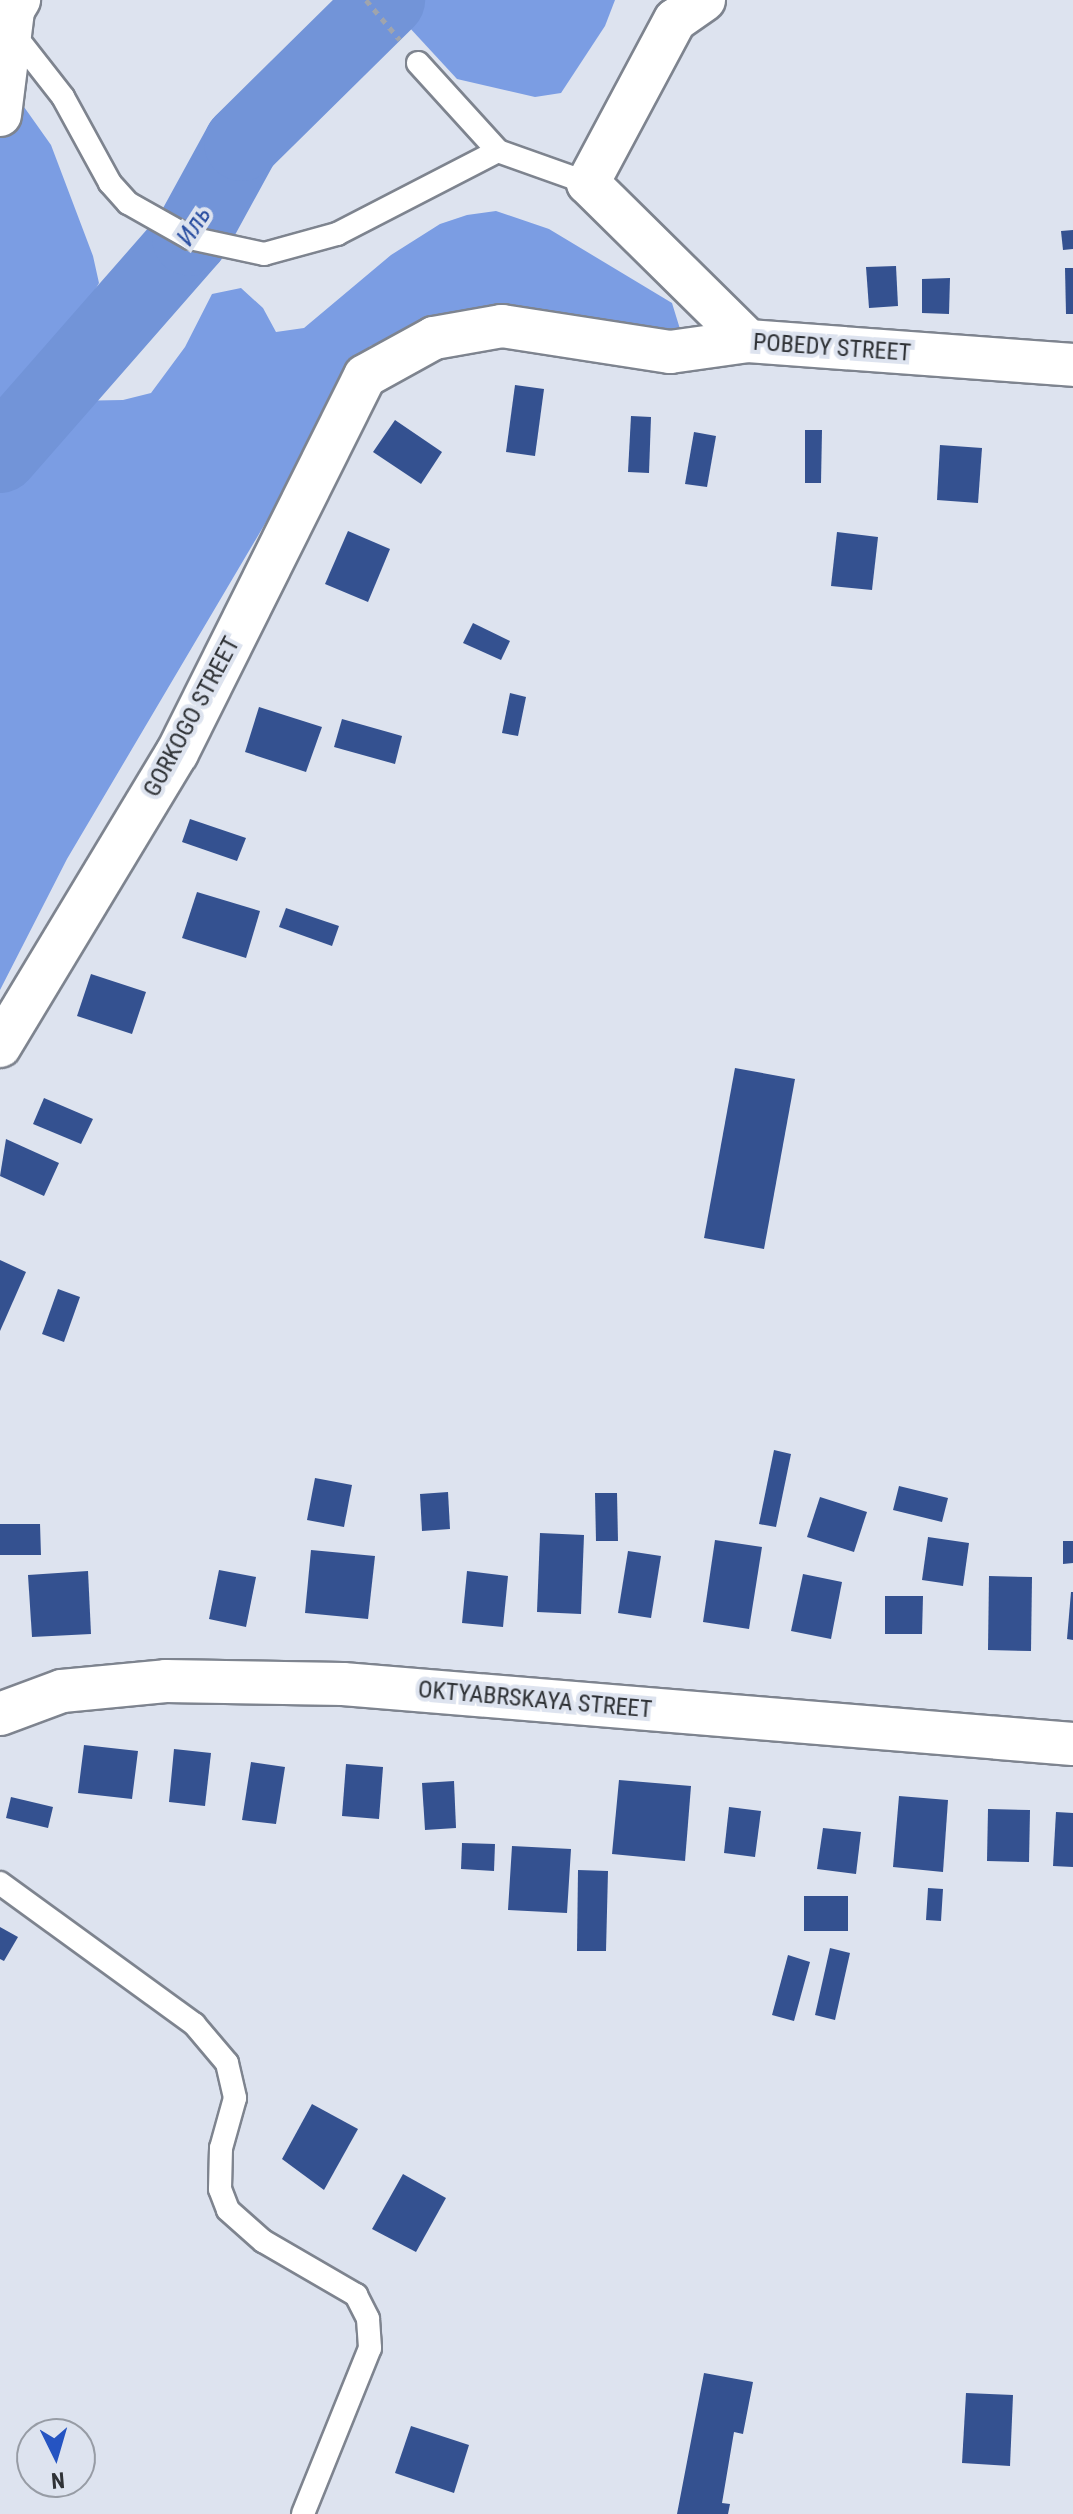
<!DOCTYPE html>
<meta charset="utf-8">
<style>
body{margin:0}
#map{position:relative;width:1073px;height:2514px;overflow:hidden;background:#dde3ef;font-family:"Roboto Condensed",sans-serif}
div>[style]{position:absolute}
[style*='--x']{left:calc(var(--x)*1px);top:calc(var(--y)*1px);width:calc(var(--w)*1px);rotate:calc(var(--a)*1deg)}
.forest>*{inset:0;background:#7b9de3}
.river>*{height:76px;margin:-38px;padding:0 38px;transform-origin:38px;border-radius:38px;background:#7294d8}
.building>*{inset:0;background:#345190}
.path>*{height:5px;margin-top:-2.5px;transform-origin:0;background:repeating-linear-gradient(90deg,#9fa4ad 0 6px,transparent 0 12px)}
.roads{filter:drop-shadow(2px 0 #7e848f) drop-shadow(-2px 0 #7e848f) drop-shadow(0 2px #7e848f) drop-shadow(0 -2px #7e848f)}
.lane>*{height:22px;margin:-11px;padding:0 11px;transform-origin:11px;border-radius:11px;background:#fff}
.street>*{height:42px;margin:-21px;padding:0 21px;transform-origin:21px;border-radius:21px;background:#fff}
span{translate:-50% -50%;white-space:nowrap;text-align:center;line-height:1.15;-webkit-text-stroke:8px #dde3ef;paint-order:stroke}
.street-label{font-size:24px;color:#2f3236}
.water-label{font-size:26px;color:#2b4fa1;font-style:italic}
.north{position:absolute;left:16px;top:2418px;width:80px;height:80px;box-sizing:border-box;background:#dde3ef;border:2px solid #979ca5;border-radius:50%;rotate:175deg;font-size:22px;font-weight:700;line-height:32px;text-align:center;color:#2f3236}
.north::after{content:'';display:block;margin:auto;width:28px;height:36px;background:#2554c2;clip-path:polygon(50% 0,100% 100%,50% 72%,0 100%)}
</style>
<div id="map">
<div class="forest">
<i style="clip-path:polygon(384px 0,615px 0,605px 26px,561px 93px,535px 97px,457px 79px)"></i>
<i style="clip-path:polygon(0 73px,51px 145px,93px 256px,99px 283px,68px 337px,47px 356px,43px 385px,68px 401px,123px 400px,151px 393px,185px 347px,212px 294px,241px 288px,263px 308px,276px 332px,304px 328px,391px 255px,440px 224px,467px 215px,496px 211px,549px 229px,672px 303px,680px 329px,439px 328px,370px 346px,67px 859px,0 990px)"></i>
</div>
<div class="river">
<i style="--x:0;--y:455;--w:288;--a:-48.8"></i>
<i style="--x:190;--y:238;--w:108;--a:-61.3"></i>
<i style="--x:242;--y:143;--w:204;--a:-44.6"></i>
</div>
<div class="building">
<i style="clip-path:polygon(1073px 230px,1073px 249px,1063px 250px,1061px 231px)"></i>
<i style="clip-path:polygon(896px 266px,898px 306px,869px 308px,866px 267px)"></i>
<i style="clip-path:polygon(1065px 268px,1073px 268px,1073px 314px,1066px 314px)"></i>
<i style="clip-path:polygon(950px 278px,949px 314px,922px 313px,922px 279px)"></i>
<i style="clip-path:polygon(515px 385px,544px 389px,535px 456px,506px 452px)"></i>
<i style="clip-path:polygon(631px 416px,651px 417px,649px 473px,628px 472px)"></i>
<i style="clip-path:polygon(395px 420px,442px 452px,421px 484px,373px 452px)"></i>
<i style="clip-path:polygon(805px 430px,822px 430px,821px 483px,805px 483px)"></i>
<i style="clip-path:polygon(694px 432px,716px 436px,707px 487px,685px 484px)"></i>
<i style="clip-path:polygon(940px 445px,982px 448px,978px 503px,937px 500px)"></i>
<i style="clip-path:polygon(348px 531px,390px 549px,368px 602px,325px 584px)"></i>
<i style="clip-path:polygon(837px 532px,878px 537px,872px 590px,831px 586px)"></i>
<i style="clip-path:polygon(473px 623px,510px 641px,501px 660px,463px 643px)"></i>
<i style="clip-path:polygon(510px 693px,526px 697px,518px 736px,502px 733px)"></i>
<i style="clip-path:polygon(259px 707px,322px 727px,306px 772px,245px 752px)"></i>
<i style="clip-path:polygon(342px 719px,402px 736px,395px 764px,334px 747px)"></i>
<i style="clip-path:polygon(190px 819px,246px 838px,237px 861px,182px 842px)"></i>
<i style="clip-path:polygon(197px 892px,260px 911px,246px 958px,182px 938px)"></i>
<i style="clip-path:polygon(286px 908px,339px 926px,332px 946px,279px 927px)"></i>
<i style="clip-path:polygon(91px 974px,146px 992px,132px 1034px,77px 1016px)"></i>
<i style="clip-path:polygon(735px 1068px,795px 1079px,764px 1249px,704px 1238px)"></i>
<i style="clip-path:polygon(44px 1098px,93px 1119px,81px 1144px,33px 1124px)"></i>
<i style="clip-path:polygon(6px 1139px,59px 1163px,44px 1196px,0 1176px)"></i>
<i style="clip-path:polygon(0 1260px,26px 1272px,0 1331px)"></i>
<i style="clip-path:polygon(58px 1289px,80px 1297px,64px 1342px,42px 1334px)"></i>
<i style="clip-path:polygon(774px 1450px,791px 1454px,776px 1527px,759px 1524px)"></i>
<i style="clip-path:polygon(315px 1478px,352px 1485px,344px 1527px,307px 1520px)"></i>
<i style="clip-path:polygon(899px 1486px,948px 1498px,942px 1522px,893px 1510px)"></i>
<i style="clip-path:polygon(448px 1492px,450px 1529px,422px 1531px,420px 1494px)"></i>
<i style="clip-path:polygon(595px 1493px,617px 1493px,618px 1541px,596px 1541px)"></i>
<i style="clip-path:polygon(820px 1497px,867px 1512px,854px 1552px,807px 1537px)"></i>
<i style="clip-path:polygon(0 1524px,40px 1524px,41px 1555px,0 1555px)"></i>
<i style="clip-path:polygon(540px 1533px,584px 1535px,581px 1614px,537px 1612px)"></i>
<i style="clip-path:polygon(928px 1537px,969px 1543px,963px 1586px,922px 1580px)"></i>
<i style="clip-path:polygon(715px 1540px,762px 1547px,749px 1629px,703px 1622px)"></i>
<i style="clip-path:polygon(1063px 1541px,1073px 1541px,1073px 1563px,1063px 1564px)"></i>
<i style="clip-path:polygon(311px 1550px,375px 1556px,368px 1619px,305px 1613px)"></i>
<i style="clip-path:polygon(628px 1551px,661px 1556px,651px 1618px,618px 1613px)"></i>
<i style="clip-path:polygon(219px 1570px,256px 1577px,246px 1627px,209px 1619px)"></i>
<i style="clip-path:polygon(88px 1571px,91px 1634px,32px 1637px,28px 1575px)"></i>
<i style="clip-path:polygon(467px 1571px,508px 1576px,503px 1627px,462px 1623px)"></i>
<i style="clip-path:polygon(803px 1574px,842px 1582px,831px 1639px,791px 1631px)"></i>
<i style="clip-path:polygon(989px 1576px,1032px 1577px,1031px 1651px,988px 1650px)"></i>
<i style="clip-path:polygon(1071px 1592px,1073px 1592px,1073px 1640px,1067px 1639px)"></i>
<i style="clip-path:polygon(885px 1596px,923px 1596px,922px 1634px,885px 1634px)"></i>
<i style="clip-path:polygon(84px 1745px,138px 1751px,132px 1799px,78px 1793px)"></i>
<i style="clip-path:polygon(174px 1749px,211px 1753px,205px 1806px,169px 1802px)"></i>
<i style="clip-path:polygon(251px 1762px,285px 1767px,276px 1824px,242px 1820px)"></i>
<i style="clip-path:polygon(346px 1764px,383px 1767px,379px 1819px,342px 1816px)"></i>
<i style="clip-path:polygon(619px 1780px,691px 1786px,685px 1861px,612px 1854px)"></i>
<i style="clip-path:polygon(454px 1781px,456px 1828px,425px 1830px,422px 1783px)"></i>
<i style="clip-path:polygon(899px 1796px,948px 1800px,943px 1872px,893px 1867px)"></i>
<i style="clip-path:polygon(11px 1797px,53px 1807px,48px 1828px,6px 1818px)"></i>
<i style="clip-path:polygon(729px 1807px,761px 1811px,755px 1857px,724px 1853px)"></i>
<i style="clip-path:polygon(988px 1809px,1030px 1810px,1029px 1862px,987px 1861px)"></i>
<i style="clip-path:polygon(1056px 1812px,1073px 1813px,1073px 1867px,1053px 1866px)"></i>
<i style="clip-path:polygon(823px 1828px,861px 1832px,856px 1874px,817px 1869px)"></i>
<i style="clip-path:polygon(462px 1843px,495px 1844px,494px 1871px,461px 1869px)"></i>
<i style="clip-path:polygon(512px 1846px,571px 1849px,567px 1913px,508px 1910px)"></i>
<i style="clip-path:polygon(578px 1870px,608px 1871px,606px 1951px,577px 1951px)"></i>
<i style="clip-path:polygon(928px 1888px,943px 1889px,941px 1921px,926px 1920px)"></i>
<i style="clip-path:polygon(804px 1896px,848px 1896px,848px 1931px,804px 1931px)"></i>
<i style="clip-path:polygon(0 1927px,18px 1937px,4px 1961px,0 1959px)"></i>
<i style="clip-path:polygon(830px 1948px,850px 1953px,835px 2020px,815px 2015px)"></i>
<i style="clip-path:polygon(788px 1955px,810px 1962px,794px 2021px,772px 2015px)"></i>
<i style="clip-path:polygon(312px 2104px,358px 2129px,324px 2190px,282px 2159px)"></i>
<i style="clip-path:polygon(403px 2174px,446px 2198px,416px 2252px,372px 2229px)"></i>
<i style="clip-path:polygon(704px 2373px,753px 2382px,743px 2434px,734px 2432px,722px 2503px,730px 2504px,728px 2514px,677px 2514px)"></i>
<i style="clip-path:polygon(966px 2393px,1013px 2395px,1010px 2466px,962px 2463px)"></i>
<i style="clip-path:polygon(411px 2426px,469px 2445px,454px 2493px,395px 2473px)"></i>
</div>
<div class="path">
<i style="--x:366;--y:0;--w:52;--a:49.6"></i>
</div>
<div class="roads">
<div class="lane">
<i style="--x:13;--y:33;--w:81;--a:52"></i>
<i style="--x:63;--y:97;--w:98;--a:61.3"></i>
<i style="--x:110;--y:183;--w:27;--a:48"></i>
<i style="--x:128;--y:203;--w:71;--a:29.4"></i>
<i style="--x:190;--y:238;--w:76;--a:12.2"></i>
<i style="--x:264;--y:254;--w:76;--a:-15.3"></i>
<i style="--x:337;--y:234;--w:181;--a:-27.3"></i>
<i style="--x:418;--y:63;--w:119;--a:47.7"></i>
<i style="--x:498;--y:151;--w:96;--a:19.6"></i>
<i style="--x:0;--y:1883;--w:240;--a:36"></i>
<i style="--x:194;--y:2024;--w:51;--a:49.8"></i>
<i style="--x:227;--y:2063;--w:36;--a:77"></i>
<i style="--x:235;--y:2098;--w:52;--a:105.6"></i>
<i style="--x:221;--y:2148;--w:41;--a:91.4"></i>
<i style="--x:220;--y:2189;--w:22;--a:69"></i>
<i style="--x:228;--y:2210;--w:47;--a:41.5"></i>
<i style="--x:263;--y:2241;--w:108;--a:30.1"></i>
<i style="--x:356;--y:2295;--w:27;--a:63"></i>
<i style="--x:368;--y:2319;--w:29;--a:86"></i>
<i style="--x:370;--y:2348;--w:179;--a:112"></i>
</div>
<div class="street">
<i style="--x:704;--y:0;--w:35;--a:145"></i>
<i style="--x:675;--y:20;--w:185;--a:118.1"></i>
<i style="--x:588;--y:183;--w:225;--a:44.6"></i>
<i style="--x:0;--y:115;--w:106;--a:-82.9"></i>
<i style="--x:13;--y:10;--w:12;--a:-59"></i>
<i style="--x:0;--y:1046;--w:342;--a:-58.9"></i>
<i style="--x:177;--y:753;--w:421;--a:-63.5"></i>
<i style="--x:365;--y:376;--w:79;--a:-28.8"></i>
<i style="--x:434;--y:338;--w:69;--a:-10"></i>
<i style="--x:502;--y:326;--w:170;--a:8.8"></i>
<i style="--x:670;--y:352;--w:79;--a:-8"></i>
<i style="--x:748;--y:341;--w:326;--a:4.2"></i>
<i style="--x:0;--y:1714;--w:66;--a:-20.4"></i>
<i style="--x:62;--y:1691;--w:104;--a:-5.5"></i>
<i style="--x:166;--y:1681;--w:177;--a:1"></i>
<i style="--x:343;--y:1684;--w:732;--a:4.7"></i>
</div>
</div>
<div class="street-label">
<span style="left:832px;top:348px;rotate:4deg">POBEDY STREET</span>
<span style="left:192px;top:717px;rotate:-62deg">GORKOGO STREET</span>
<span style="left:535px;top:1700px;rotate:5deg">OKTYABRSKAYA STREET</span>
</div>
<div class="water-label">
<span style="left:194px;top:226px;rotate:-57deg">Иль</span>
</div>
<div class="north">N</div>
</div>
